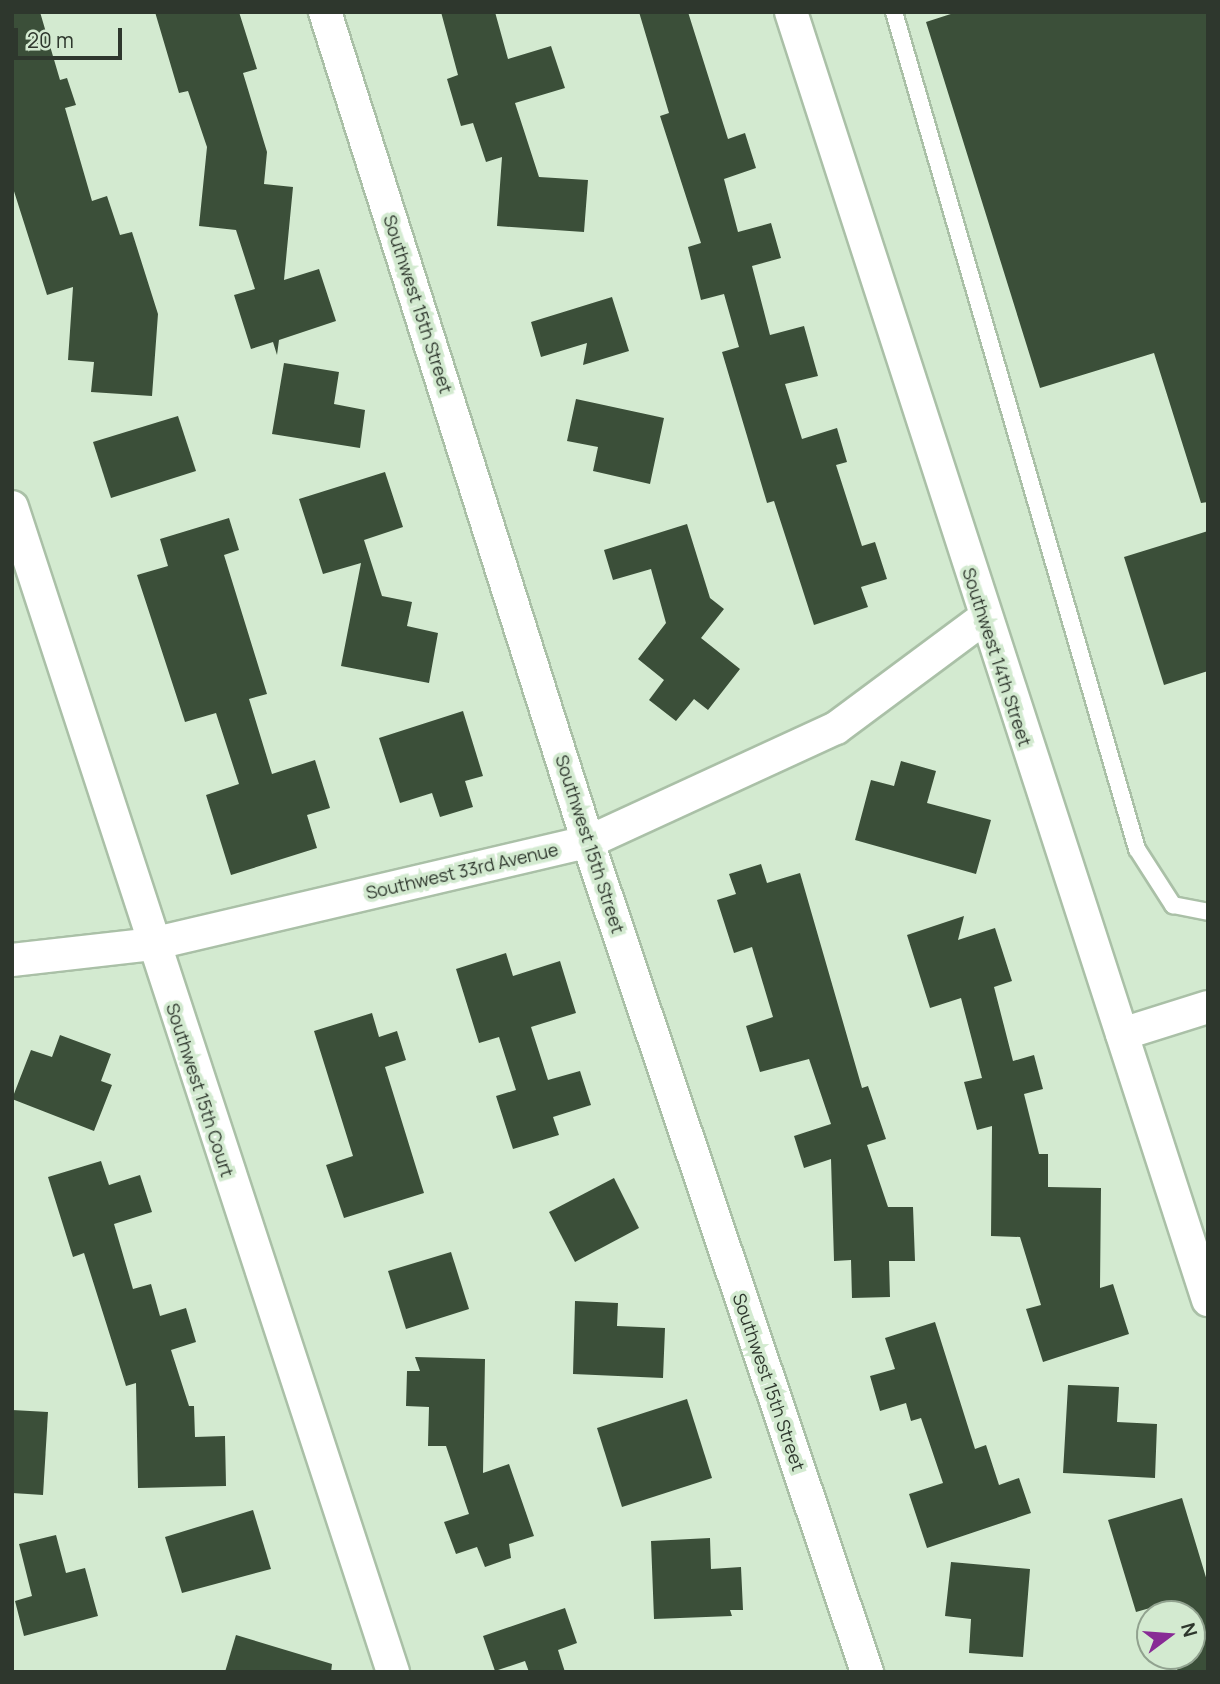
<!DOCTYPE html>
<style>
body{margin:0}
#map{position:relative;width:1220px;height:1684px;overflow:hidden;background:#d3ead0;font-family:Manrope,sans-serif}
div>[style]{position:absolute}
[style*='--x']{left:calc(var(--x)*1px);top:calc(var(--y)*1px);width:calc(var(--w)*1px);rotate:calc(var(--a)*1deg)}
.building>*{inset:0;background:#3b4f39}
.roads{filter:drop-shadow(2px 0 #aac0a7) drop-shadow(-2px 0 #aac0a7) drop-shadow(0 2px #aac0a7) drop-shadow(0 -2px #aac0a7)}
.service>*{height:16px;margin:-8px;padding:0 8px;transform-origin:8px;border-radius:8px;background:#fff}
.minor>*{height:32px;margin:-16px;padding:0 16px;transform-origin:16px;border-radius:16px;background:#fff}
span{translate:-50% -50%;white-space:nowrap;text-align:center;line-height:1.15;-webkit-text-stroke:7px #d3ead0;paint-order:stroke}
.street-label{font-size:18px;color:#2e372d}
.frame{position:absolute;inset:0;border:14px solid #2e372d;pointer-events:none}
.north{position:absolute;left:1136px;top:1600px;width:70px;height:70px;box-sizing:border-box;background:#d3ead0;border:2px solid #91a28f;border-radius:50%;rotate:74deg;font-size:19px;font-weight:700;line-height:28px;text-align:center;color:#2e372d}
.north::after{content:'';display:block;margin:auto;width:24px;height:32px;background:#882b95;clip-path:polygon(50% 0,100% 100%,50% 72%,0 100%)}
.scale{position:absolute;left:14px;top:28px;width:108px;height:32px;box-sizing:border-box;border:4px solid #2e372d;border-top:0;padding-left:9px;font-size:21px;line-height:24px;white-space:nowrap;color:#2e372d;-webkit-text-stroke:5px #d3ead0;paint-order:stroke}
</style>
<div id="map">
<div class="building">
<i style="clip-path:polygon(12px 12px,40px 12px,60px 80px,67px 78px,76px 105px,65px 108px,92px 201px,107px 196px,120px 235px,132px 232px,158px 314px,152px 396px,91px 392px,94px 362px,68px 360px,73px 287px,47px 295px,12px 185px)"></i>
<i style="clip-path:polygon(155px 12px,239px 12px,257px 69px,243px 73px,267px 152px,264px 184px,293px 187px,284px 280px,319px 269px,336px 321px,279px 340px,277px 355px,273px 342px,251px 349px,234px 295px,255px 289px,236px 230px,199px 226px,207px 147px,188px 91px,179px 93px)"></i>
<i style="clip-path:polygon(441px 12px,495px 12px,508px 59px,551px 46px,565px 88px,515px 103px,539px 177px,588px 180px,584px 232px,497px 226px,502px 157px,486px 162px,473px 123px,461px 126px,447px 79px,458px 75px)"></i>
<i style="clip-path:polygon(639px 12px,688px 12px,728px 139px,745px 133px,756px 168px,724px 179px,738px 232px,771px 223px,781px 258px,752px 266px,770px 335px,804px 326px,818px 376px,785px 384px,802px 439px,837px 428px,847px 462px,836px 465px,862px 546px,875px 542px,887px 579px,861px 587px,868px 607px,814px 625px,774px 501px,767px 503px,722px 352px,739px 347px,724px 294px,701px 300px,688px 247px,701px 243px,660px 116px,669px 113px)"></i>
<i style="clip-path:polygon(957px 12px,1208px 12px,1208px 502px,1201px 503px,1154px 353px,1040px 388px,926px 22px)"></i>
<i style="clip-path:polygon(612px 297px,629px 351px,583px 365px,587px 343px,541px 357px,531px 322px)"></i>
<i style="clip-path:polygon(284px 363px,339px 372px,334px 404px,365px 410px,360px 448px,272px 434px)"></i>
<i style="clip-path:polygon(576px 399px,664px 418px,650px 484px,593px 471px,598px 447px,567px 441px)"></i>
<i style="clip-path:polygon(178px 416px,196px 471px,111px 498px,93px 442px)"></i>
<i style="clip-path:polygon(385px 472px,403px 527px,364px 540px,382px 596px,412px 602px,407px 626px,438px 633px,429px 683px,341px 666px,361px 563px,323px 574px,299px 499px)"></i>
<i style="clip-path:polygon(229px 518px,239px 550px,224px 555px,267px 694px,249px 699px,272px 774px,315px 760px,330px 808px,307px 815px,317px 848px,231px 875px,206px 795px,239px 784px,216px 713px,185px 722px,137px 575px,168px 566px,160px 539px)"></i>
<i style="clip-path:polygon(687px 524px,710px 598px,724px 609px,701px 638px,740px 669px,708px 710px,694px 699px,676px 721px,649px 700px,664px 680px,638px 659px,666px 623px,651px 569px,613px 580px,604px 550px)"></i>
<i style="clip-path:polygon(1208px 531px,1208px 671px,1164px 685px,1124px 557px)"></i>
<i style="clip-path:polygon(463px 711px,483px 776px,465px 781px,473px 807px,440px 817px,432px 793px,400px 803px,379px 738px)"></i>
<i style="clip-path:polygon(901px 761px,936px 771px,927px 803px,991px 820px,976px 874px,855px 840px,871px 780px,894px 786px)"></i>
<i style="clip-path:polygon(761px 864px,767px 883px,800px 873px,862px 1088px,868px 1086px,886px 1139px,867px 1145px,888px 1207px,913px 1207px,915px 1261px,889px 1261px,890px 1297px,852px 1298px,851px 1260px,834px 1261px,831px 1159px,804px 1168px,794px 1136px,831px 1124px,809px 1059px,760px 1072px,746px 1026px,773px 1017px,752px 947px,734px 953px,717px 900px,736px 894px,729px 874px)"></i>
<i style="clip-path:polygon(964px 916px,958px 940px,995px 928px,1012px 981px,994px 987px,1013px 1061px,1034px 1055px,1043px 1089px,1024px 1094px,1039px 1154px,1048px 1154px,1048px 1187px,1101px 1188px,1100px 1288px,1113px 1284px,1129px 1334px,1043px 1362px,1026px 1309px,1041px 1305px,1020px 1237px,991px 1236px,992px 1126px,977px 1130px,964px 1082px,982px 1078px,961px 998px,930px 1008px,907px 935px)"></i>
<i style="clip-path:polygon(506px 953px,513px 976px,560px 961px,576px 1013px,531px 1027px,548px 1080px,580px 1071px,591px 1105px,553px 1117px,559px 1135px,513px 1149px,496px 1096px,516px 1090px,499px 1037px,479px 1043px,456px 969px)"></i>
<i style="clip-path:polygon(372px 1013px,379px 1037px,397px 1031px,406px 1060px,385px 1067px,424px 1193px,344px 1218px,326px 1165px,353px 1156px,314px 1031px)"></i>
<i style="clip-path:polygon(60px 1035px,111px 1054px,101px 1081px,112px 1085px,94px 1131px,12px 1099px,31px 1050px,52px 1057px)"></i>
<i style="clip-path:polygon(101px 1161px,109px 1185px,140px 1175px,152px 1212px,114px 1224px,133px 1289px,151px 1284px,160px 1316px,186px 1308px,196px 1342px,171px 1350px,189px 1406px,194px 1406px,195px 1437px,225px 1436px,226px 1486px,138px 1488px,136px 1383px,126px 1386px,84px 1253px,73px 1257px,48px 1177px)"></i>
<i style="clip-path:polygon(614px 1178px,639px 1228px,575px 1262px,549px 1212px)"></i>
<i style="clip-path:polygon(451px 1252px,469px 1309px,406px 1329px,388px 1271px)"></i>
<i style="clip-path:polygon(575px 1301px,618px 1303px,617px 1326px,665px 1328px,663px 1378px,573px 1374px)"></i>
<i style="clip-path:polygon(935px 1322px,975px 1449px,986px 1445px,999px 1485px,1019px 1478px,1031px 1513px,927px 1548px,909px 1494px,943px 1483px,921px 1418px,911px 1421px,906px 1403px,880px 1411px,870px 1376px,895px 1369px,885px 1338px)"></i>
<i style="clip-path:polygon(415px 1357px,485px 1359px,483px 1473px,509px 1464px,534px 1536px,509px 1544px,511px 1558px,485px 1567px,477px 1547px,456px 1554px,444px 1522px,469px 1514px,446px 1446px,428px 1446px,429px 1407px,406px 1406px,407px 1371px,420px 1371px)"></i>
<i style="clip-path:polygon(1068px 1385px,1119px 1387px,1117px 1422px,1157px 1424px,1155px 1478px,1063px 1473px)"></i>
<i style="clip-path:polygon(687px 1399px,712px 1478px,622px 1507px,597px 1428px)"></i>
<i style="clip-path:polygon(12px 1410px,48px 1412px,43px 1495px,12px 1493px)"></i>
<i style="clip-path:polygon(1182px 1498px,1208px 1584px,1208px 1672px,1178px 1672px,1173px 1656px,1192px 1656px,1192px 1614px,1160px 1614px,1157px 1606px,1136px 1612px,1108px 1520px)"></i>
<i style="clip-path:polygon(253px 1510px,271px 1569px,182px 1593px,165px 1537px)"></i>
<i style="clip-path:polygon(56px 1535px,66px 1573px,85px 1568px,98px 1616px,24px 1636px,15px 1601px,32px 1596px,19px 1544px)"></i>
<i style="clip-path:polygon(710px 1538px,711px 1569px,741px 1567px,743px 1610px,730px 1610px,732px 1616px,654px 1619px,651px 1541px)"></i>
<i style="clip-path:polygon(951px 1562px,1030px 1569px,1023px 1657px,969px 1653px,971px 1619px,945px 1616px)"></i>
<i style="clip-path:polygon(565px 1608px,577px 1643px,558px 1650px,565px 1672px,529px 1672px,525px 1661px,495px 1671px,483px 1636px)"></i>
<i style="clip-path:polygon(236px 1635px,332px 1664px,331px 1672px,225px 1672px)"></i>
</div>
<div class="roads">
<div class="service">
<i style="--x:894;--y:12;--w:872;--a:73.81"></i>
<i style="--x:1137;--y:849;--w:67;--a:57.3"></i>
<i style="--x:1173;--y:905;--w:36;--a:11"></i>
</div>
<div class="minor">
<i style="--x:325;--y:12;--w:871;--a:72.42"></i>
<i style="--x:588;--y:842;--w:876;--a:71.42"></i>
<i style="--x:791;--y:12;--w:1354;--a:72.06"></i>
<i style="--x:12;--y:507;--w:1226;--a:71.89"></i>
<i style="--x:12;--y:960;--w:141;--a:-6.5"></i>
<i style="--x:152;--y:944;--w:448;--a:-13.2"></i>
<i style="--x:588;--y:842;--w:273;--a:-24.7"></i>
<i style="--x:836;--y:728;--w:183;--a:-36.6"></i>
<i style="--x:1122;--y:1034;--w:90;--a:-17.4"></i>
</div>
</div>
<div class="street-label">
<span style="left:418px;top:304px;rotate:72deg">Southwest 15th Street</span>
<span style="left:997px;top:657px;rotate:72deg">Southwest 14th Street</span>
<span style="left:590px;top:844px;rotate:72deg">Southwest 15th Street</span>
<span style="left:462px;top:871px;rotate:-13deg">Southwest 33rd Avenue</span>
<span style="left:200px;top:1090px;rotate:72deg">Southwest 15th Court</span>
<span style="left:769px;top:1382px;rotate:71deg">Southwest 15th Street</span>
</div>
<div class="frame"></div>
<div class="north">N</div>
<div class="scale">20 m</div>
</div>
